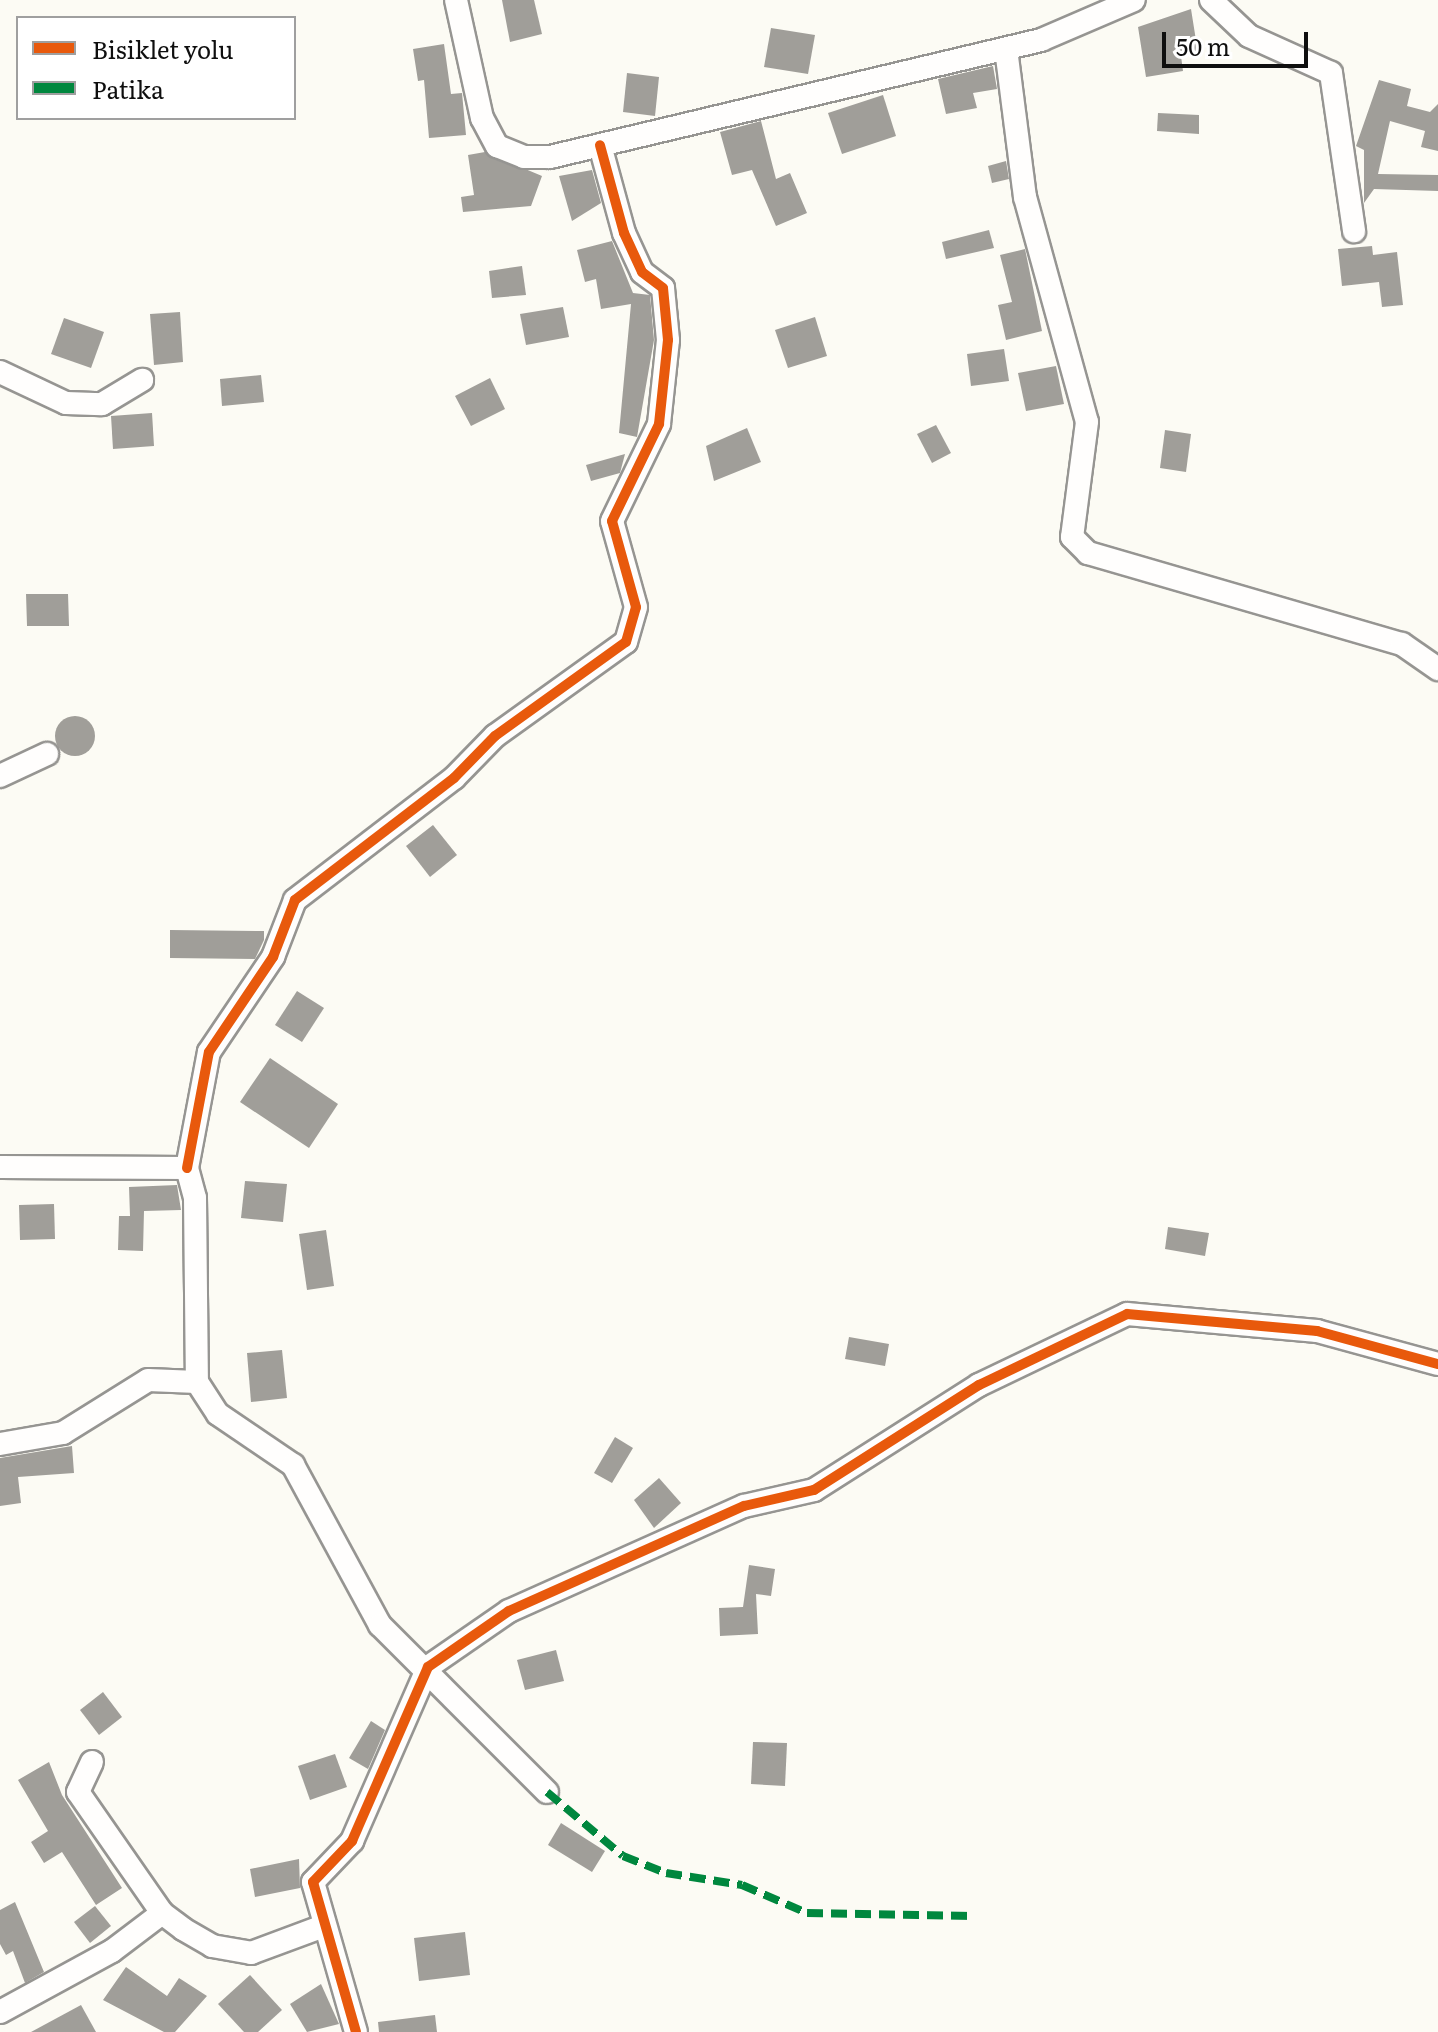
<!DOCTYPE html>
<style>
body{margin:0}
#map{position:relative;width:1438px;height:2032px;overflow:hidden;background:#fcfbf4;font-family:Literata,serif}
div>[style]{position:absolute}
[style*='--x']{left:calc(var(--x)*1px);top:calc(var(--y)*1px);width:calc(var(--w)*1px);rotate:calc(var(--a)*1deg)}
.building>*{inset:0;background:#a09e99}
.round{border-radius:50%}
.roads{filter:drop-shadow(2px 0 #969592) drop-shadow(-2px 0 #969592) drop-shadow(0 2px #969592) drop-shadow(0 -2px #969592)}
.minor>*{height:22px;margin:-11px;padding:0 11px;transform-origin:11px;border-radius:11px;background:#fffefd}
.quiet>*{height:8px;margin-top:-4px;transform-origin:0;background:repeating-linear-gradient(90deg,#00873e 0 16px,transparent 0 24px)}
.cycleway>*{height:10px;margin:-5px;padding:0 5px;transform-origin:5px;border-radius:5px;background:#e8590c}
span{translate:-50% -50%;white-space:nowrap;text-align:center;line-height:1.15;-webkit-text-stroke:8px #fff;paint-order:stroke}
.legend{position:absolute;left:16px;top:16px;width:280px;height:104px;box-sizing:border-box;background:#fff;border:2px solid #9f9f9f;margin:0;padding:10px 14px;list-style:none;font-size:24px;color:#0f0f0f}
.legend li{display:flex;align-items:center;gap:16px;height:40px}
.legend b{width:40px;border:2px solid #9f9f9f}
.scale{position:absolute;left:1162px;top:32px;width:146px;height:36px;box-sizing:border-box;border:4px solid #0f0f0f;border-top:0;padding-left:10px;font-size:24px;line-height:28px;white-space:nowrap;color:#0f0f0f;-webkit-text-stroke:6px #fff;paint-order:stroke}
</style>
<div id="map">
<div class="building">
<i style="clip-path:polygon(502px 0,534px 0,542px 34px,510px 42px)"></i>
<i style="clip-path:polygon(1191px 9px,1198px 53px,1181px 56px,1183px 71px,1146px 77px,1138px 27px)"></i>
<i style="clip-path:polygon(771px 28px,815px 35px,808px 74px,764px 67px)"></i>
<i style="clip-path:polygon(444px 44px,451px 94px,462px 93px,466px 135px,429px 138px,424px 80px,418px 81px,413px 49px)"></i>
<i style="clip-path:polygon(993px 66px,997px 89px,973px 93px,977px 108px,946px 114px,938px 79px)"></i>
<i style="clip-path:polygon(627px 73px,659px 77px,655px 116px,623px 112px)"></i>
<i style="clip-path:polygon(1379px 80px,1411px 89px,1407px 106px,1430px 112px,1438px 104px,1438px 151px,1421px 147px,1425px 131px,1390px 121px,1378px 174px,1438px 175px,1438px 191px,1374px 189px,1364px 203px,1364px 150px,1356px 146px)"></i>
<i style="clip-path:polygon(883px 95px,896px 136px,842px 154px,828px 113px)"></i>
<i style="clip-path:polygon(1158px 113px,1199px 115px,1199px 134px,1157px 131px)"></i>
<i style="clip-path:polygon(761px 121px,776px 179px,790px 173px,807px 213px,776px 226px,752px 170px,732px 175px,720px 132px)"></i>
<i style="clip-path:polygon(485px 152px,542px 176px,531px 206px,463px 212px,461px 197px,474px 195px,468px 155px)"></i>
<i style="clip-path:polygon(1006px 161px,1009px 179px,992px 183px,988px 166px)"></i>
<i style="clip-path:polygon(592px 170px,601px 203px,572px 221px,559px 176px)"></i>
<i style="clip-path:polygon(989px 230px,994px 248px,946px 259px,942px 242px)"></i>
<i style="clip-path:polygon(612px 241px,633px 293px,650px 295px,654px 340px,637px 437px,619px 433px,631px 304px,601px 309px,596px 279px,585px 282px,577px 250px)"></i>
<i style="clip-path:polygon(1372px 246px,1373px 255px,1397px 252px,1403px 305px,1382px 307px,1379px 282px,1342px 286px,1338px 249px)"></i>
<i style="clip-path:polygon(1025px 249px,1042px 331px,1006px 340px,998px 305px,1012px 302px,1000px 255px)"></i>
<i style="clip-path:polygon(522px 266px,526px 295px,492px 298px,489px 271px)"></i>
<i style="clip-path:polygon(563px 307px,569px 337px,526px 345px,520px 314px)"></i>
<i style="clip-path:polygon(180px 312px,183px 362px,154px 365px,150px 314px)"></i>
<i style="clip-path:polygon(815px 317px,827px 356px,788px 368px,775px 330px)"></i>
<i style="clip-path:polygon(64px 318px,104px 332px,91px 368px,51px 354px)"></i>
<i style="clip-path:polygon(1004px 349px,1009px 381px,971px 386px,967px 354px)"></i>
<i style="clip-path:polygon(1056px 366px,1064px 404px,1026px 411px,1018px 373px)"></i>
<i style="clip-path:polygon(261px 375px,264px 402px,222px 406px,220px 379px)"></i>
<i style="clip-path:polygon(490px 378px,505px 409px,471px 426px,455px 396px)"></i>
<i style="clip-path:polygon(152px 413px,154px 446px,113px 449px,111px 416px)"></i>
<i style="clip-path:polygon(936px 425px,951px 453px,932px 463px,917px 434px)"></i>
<i style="clip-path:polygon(747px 428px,761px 462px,714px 481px,706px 446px)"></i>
<i style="clip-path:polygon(1165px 430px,1191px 434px,1186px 472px,1160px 468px)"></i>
<i style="clip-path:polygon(625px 454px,620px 473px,591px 481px,586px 465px)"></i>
<i style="clip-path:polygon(26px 594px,68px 594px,69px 626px,27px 626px)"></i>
<i class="round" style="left:55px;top:716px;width:40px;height:40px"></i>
<i style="clip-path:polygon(433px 825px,457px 855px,430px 877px,406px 846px)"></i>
<i style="clip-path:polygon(170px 930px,264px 931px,264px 940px,255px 959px,170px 958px)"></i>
<i style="clip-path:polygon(297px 991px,324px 1008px,302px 1042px,275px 1025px)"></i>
<i style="clip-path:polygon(270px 1058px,338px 1104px,309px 1148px,240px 1102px)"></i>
<i style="clip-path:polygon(245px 1181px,287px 1184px,283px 1222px,241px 1218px)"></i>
<i style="clip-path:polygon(177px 1185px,181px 1210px,144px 1211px,143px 1251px,118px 1250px,119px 1216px,130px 1216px,129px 1187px)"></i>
<i style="clip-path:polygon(54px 1204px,55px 1239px,20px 1240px,19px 1205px)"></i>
<i style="clip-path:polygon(1168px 1227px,1209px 1233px,1205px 1256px,1165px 1249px)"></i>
<i style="clip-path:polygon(326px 1230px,334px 1286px,307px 1290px,299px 1234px)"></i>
<i style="clip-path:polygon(849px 1337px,889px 1344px,885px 1366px,845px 1359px)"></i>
<i style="clip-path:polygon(282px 1350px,287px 1398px,251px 1402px,247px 1353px)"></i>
<i style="clip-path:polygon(615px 1437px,633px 1448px,612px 1483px,594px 1473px)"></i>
<i style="clip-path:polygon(72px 1446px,74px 1473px,18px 1477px,21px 1503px,0 1506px,0 1458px)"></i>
<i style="clip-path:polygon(659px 1478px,681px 1503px,654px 1528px,634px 1500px)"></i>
<i style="clip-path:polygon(749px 1565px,775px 1569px,771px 1596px,756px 1594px,758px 1634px,720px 1636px,719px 1608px,743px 1607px)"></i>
<i style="clip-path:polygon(556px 1650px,564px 1681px,525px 1690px,517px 1660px)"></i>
<i style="clip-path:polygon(103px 1692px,122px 1717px,99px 1735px,80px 1710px)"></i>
<i style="clip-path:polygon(371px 1721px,385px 1730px,368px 1769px,349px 1758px)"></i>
<i style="clip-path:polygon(753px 1742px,787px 1743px,785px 1786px,751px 1784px)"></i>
<i style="clip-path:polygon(335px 1754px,347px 1787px,310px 1800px,298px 1766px)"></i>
<i style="clip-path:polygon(49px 1762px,62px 1795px,122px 1888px,96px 1905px,62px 1852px,44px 1863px,31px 1842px,48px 1831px,18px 1780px)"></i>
<i style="clip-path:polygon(561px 1823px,605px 1851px,592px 1872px,548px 1845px)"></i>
<i style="clip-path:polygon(299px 1859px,300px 1888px,255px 1897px,250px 1869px)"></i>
<i style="clip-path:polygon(15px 1902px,44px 1972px,25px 1983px,13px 1951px,6px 1955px,0 1944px,0 1910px)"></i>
<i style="clip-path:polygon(95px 1906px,111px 1926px,90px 1943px,74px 1922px)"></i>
<i style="clip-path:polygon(465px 1932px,470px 1975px,419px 1981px,414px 1938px)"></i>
<i style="clip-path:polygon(126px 1967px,167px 1996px,179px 1978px,207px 1996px,175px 2032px,164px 2032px,103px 2000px)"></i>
<i style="clip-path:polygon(250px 1975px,282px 2010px,258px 2032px,244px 2032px,218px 2004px)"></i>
<i style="clip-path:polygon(321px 1984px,339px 2024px,307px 2032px,290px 2004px)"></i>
<i style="clip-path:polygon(81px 2005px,96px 2032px,31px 2032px)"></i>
<i style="clip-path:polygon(435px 2015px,437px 2032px,379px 2032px,378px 2022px)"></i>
</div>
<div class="roads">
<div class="minor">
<i style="--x:456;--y:0;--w:121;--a:77.6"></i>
<i style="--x:482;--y:118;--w:32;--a:62"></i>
<i style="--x:497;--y:146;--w:29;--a:22"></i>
<i style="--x:524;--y:157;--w:26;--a:0"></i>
<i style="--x:550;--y:157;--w:505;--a:-13.4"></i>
<i style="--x:1041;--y:40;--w:101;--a:-23.3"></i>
<i style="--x:1211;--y:0;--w:52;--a:43.5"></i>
<i style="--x:1249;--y:36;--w:90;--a:24.3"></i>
<i style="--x:1331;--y:73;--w:160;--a:81.7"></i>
<i style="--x:1006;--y:49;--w:149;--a:82.7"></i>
<i style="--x:1025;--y:197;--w:233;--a:74.6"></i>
<i style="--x:1087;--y:422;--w:116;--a:97.4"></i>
<i style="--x:1072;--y:537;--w:23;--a:45"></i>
<i style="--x:1088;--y:553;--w:327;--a:16.2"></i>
<i style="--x:1402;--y:644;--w:44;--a:34.8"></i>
<i style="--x:0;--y:372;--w:73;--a:25.2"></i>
<i style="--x:66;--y:403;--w:36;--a:2"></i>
<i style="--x:102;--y:404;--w:47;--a:-31"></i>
<i style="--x:0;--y:776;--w:52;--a:-25.1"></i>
<i style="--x:0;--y:1167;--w:187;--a:0.3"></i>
<i style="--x:187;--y:1168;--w:31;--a:75"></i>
<i style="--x:195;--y:1198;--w:184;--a:89.4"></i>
<i style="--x:197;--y:1382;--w:38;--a:57"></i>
<i style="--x:218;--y:1414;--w:91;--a:34.2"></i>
<i style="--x:293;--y:1465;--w:182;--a:61.5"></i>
<i style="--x:380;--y:1625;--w:236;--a:45"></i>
<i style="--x:187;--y:1168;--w:118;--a:-79.3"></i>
<i style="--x:209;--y:1052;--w:115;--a:-56"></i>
<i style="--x:273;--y:957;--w:61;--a:-68.9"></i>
<i style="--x:295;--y:900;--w:200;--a:-37.5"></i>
<i style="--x:454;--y:778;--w:59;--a:-45.7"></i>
<i style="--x:495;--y:736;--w:161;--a:-35.7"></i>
<i style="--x:626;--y:642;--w:36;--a:-74"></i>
<i style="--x:636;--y:607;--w:89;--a:-105.6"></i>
<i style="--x:612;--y:521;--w:108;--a:-64.1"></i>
<i style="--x:659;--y:424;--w:84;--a:-83.9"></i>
<i style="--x:668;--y:340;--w:52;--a:-95.5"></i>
<i style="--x:663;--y:288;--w:26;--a:-143"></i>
<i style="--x:642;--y:272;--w:43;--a:-114.8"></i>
<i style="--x:624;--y:233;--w:91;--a:-105.3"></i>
<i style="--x:0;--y:1444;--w:64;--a:-9.9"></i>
<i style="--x:63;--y:1433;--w:100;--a:-31.9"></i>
<i style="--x:148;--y:1380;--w:49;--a:2.3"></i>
<i style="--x:92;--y:1762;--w:33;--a:115"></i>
<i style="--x:78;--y:1792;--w:147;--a:55.2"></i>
<i style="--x:162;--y:1913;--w:26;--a:37"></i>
<i style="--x:183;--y:1929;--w:34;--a:30"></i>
<i style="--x:212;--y:1946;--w:40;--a:10"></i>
<i style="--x:251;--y:1953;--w:75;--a:-20.4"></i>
<i style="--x:0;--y:2012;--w:128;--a:-28.6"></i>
<i style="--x:112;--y:1951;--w:63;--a:-37.2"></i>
<i style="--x:356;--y:2032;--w:156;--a:-106"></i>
<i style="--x:313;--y:1882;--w:57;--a:-46.4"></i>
<i style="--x:352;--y:1841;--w:190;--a:-66.4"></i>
<i style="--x:428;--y:1667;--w:98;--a:-34.7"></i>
<i style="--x:509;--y:1611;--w:257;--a:-24.1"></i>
<i style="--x:744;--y:1506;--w:72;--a:-12.9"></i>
<i style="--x:814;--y:1490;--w:196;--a:-32.5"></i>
<i style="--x:979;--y:1385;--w:164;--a:-25.6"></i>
<i style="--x:1127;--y:1314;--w:191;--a:5.1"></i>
<i style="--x:1317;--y:1331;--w:125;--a:15.3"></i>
</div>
</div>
<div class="quiet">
<i style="--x:547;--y:1792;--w:99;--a:40.1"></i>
<i style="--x:623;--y:1856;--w:46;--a:21.6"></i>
<i style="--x:666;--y:1873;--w:77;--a:9"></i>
<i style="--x:742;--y:1885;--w:71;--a:23.3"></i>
<i style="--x:807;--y:1913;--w:166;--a:1"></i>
</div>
<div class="cycleway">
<i style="--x:187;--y:1168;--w:118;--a:-79.3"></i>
<i style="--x:209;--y:1052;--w:115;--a:-56"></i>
<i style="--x:273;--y:957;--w:61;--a:-68.9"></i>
<i style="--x:295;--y:900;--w:200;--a:-37.5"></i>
<i style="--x:454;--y:778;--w:59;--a:-45.7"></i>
<i style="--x:495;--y:736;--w:161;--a:-35.7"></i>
<i style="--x:626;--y:642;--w:36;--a:-74"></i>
<i style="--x:636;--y:607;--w:89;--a:-105.6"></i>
<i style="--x:612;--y:521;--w:108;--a:-64.1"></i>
<i style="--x:659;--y:424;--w:84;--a:-83.9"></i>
<i style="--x:668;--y:340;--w:52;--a:-95.5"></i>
<i style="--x:663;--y:288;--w:26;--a:-143"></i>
<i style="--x:642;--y:272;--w:43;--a:-114.8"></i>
<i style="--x:624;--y:233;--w:91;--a:-105.3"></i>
<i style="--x:356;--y:2032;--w:156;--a:-106"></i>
<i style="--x:313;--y:1882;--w:57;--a:-46.4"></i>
<i style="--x:352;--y:1841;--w:190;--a:-66.4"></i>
<i style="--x:428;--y:1667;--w:98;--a:-34.7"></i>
<i style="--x:509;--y:1611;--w:257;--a:-24.1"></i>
<i style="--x:744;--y:1506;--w:72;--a:-12.9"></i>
<i style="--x:814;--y:1490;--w:196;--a:-32.5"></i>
<i style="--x:979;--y:1385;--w:164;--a:-25.6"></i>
<i style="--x:1127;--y:1314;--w:191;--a:5.1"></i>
<i style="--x:1317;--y:1331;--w:125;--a:15.3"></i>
</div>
<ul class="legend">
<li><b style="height:10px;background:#e8590c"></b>Bisiklet yolu</li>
<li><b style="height:10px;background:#00873e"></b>Patika</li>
</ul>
<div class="scale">50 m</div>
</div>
